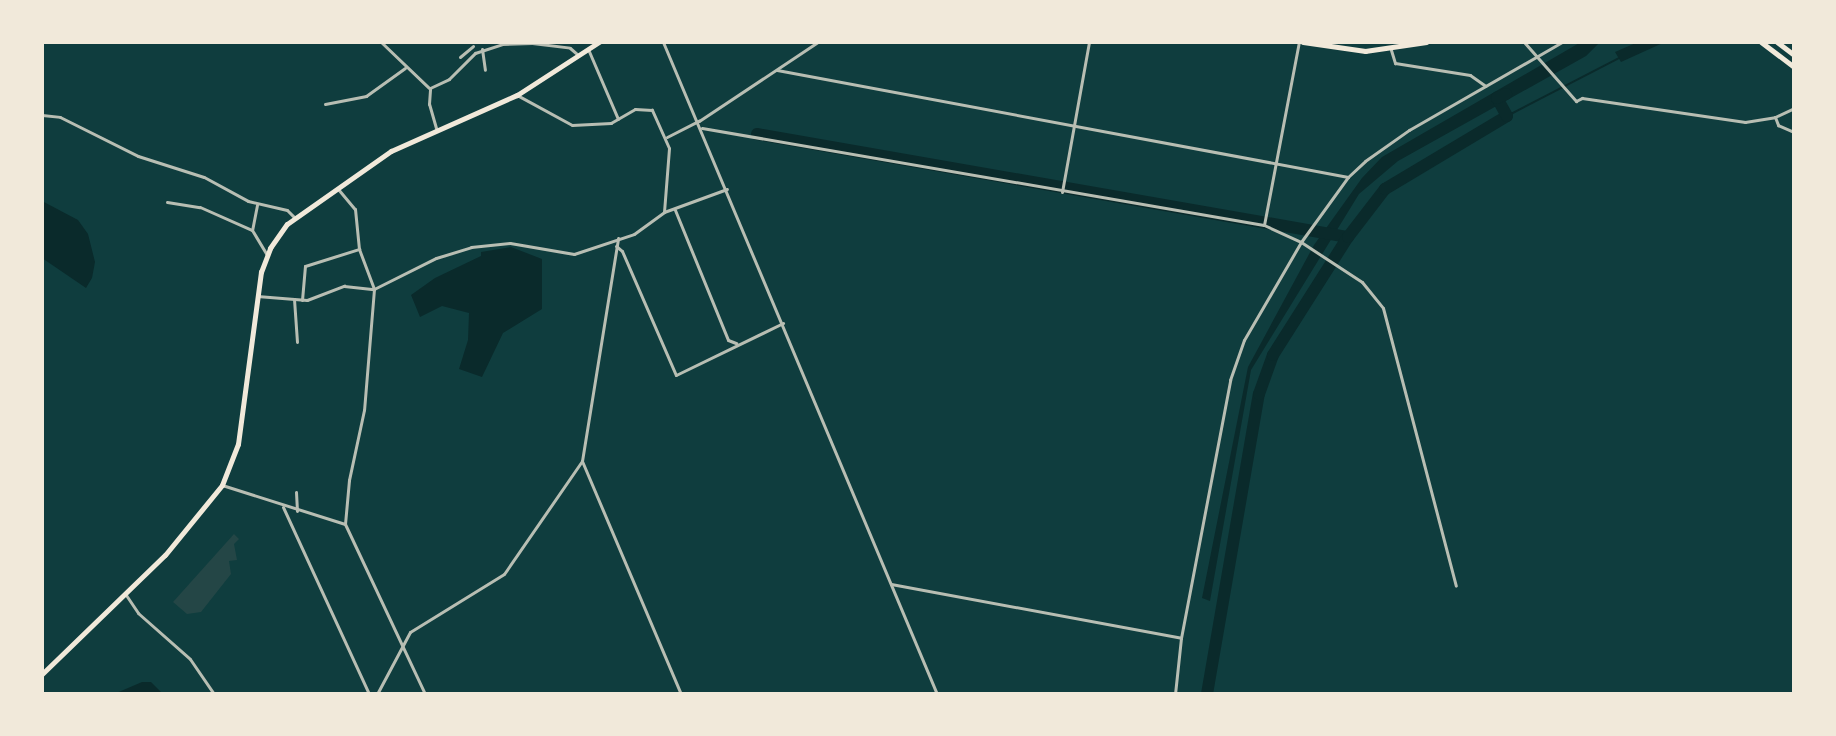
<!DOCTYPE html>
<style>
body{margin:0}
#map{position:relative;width:1836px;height:736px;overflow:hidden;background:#0f3d3e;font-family:"Source Sans 3",sans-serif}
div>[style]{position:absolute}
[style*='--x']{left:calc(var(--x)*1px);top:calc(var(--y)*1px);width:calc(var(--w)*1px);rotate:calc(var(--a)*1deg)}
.green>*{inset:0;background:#244646}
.water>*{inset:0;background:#0a2a2b}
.stream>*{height:2px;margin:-1px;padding:0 1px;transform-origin:1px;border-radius:1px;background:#0a2a2b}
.river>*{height:12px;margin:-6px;padding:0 6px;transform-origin:6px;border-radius:6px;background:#0a2a2b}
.minor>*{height:3px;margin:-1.5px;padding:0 1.5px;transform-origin:1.5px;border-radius:1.5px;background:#b8beb3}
.primary>*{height:5px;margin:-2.5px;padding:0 2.5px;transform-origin:2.5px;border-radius:2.5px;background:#f1e9da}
span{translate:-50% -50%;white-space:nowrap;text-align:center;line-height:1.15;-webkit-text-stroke:4.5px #f1e9da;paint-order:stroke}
.frame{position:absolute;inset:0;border:44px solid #f1e9da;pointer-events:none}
</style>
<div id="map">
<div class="green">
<i style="clip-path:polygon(234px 534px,239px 539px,234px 544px,237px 560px,229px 561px,231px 574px,201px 612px,187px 614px,173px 602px)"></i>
</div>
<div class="water">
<i style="clip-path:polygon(1581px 42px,1600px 42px,1586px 56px,1398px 161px,1359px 194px,1251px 370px,1210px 601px,1202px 598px,1248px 367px,1314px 245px,1362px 178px,1382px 157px)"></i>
<i style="clip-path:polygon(1638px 42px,1665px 42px,1621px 62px,1615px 52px)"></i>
<i style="clip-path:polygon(42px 201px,78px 220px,88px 234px,95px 262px,92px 278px,86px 288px,42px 258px)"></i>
<i style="clip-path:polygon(511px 247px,542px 259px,542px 309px,503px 333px,482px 377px,459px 369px,468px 340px,469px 313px,442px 306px,420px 317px,411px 295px,435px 278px,481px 256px,481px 252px)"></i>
<i style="clip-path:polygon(142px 682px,151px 682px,163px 694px,114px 694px)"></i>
</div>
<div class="stream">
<i style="--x:1507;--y:116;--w:126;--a:-27.4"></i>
</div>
<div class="river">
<i style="--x:757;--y:134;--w:600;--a:9.89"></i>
<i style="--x:1207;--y:694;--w:304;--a:-80.2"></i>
<i style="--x:1259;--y:394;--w:41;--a:-70.3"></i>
<i style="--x:1273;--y:355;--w:140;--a:-57.6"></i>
<i style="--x:1348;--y:237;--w:61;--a:-52.4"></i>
<i style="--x:1385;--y:189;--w:142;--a:-30.9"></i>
<i style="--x:1507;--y:116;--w:21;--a:-119"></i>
<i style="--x:1497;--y:98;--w:10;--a:-24"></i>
</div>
<div class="minor">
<i style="--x:381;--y:42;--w:66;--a:43.8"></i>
<i style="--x:663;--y:42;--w:707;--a:67.21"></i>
<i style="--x:1524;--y:42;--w:79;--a:48.6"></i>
<i style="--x:1576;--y:101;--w:7;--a:-27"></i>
<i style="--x:1582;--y:98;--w:165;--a:8.4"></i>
<i style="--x:1745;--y:122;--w:30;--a:-9"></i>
<i style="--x:1775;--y:117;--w:21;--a:-25"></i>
<i style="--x:482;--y:49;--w:21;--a:82"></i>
<i style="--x:588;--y:49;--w:76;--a:66.8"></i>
<i style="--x:1391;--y:50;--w:14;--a:73"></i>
<i style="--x:1395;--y:63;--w:76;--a:9.1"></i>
<i style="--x:1470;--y:75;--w:19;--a:35"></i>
<i style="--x:460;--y:57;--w:17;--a:-40"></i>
<i style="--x:777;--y:70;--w:581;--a:10.61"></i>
<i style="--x:325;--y:104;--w:42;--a:-11"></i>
<i style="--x:366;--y:96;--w:48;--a:-35.7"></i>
<i style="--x:42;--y:115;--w:18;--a:6"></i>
<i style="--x:60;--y:117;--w:87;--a:26.6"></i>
<i style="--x:138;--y:156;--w:69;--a:17.7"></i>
<i style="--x:204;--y:177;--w:50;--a:28.6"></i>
<i style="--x:248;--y:201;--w:40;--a:13"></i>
<i style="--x:287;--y:210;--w:10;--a:45"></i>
<i style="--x:1775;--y:117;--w:9;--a:69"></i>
<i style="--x:1778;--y:125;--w:17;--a:24"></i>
<i style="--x:436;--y:128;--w:25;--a:-106"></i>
<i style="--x:429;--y:104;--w:16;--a:-86"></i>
<i style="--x:430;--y:88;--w:21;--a:-25"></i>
<i style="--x:449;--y:79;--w:37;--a:-45"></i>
<i style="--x:475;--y:53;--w:28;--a:-18"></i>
<i style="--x:502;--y:44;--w:30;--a:-2"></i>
<i style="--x:532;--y:43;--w:38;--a:7"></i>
<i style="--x:570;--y:48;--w:9;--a:41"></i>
<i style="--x:702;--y:128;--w:570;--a:9.79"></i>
<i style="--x:1264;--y:225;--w:41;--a:24.7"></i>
<i style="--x:1301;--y:242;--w:73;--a:33.3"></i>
<i style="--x:1362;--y:282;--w:33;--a:51"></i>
<i style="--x:1383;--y:308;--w:287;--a:75.3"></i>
<i style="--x:667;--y:137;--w:36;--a:-27"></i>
<i style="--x:699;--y:121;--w:143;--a:-33.6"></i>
<i style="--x:338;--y:189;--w:26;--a:50"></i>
<i style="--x:355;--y:209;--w:40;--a:84.3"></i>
<i style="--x:359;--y:249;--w:43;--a:69.4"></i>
<i style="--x:374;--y:289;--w:121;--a:94.7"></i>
<i style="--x:364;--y:410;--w:72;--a:102.1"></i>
<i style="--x:349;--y:480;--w:44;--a:95.2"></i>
<i style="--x:345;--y:524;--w:188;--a:64.8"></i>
<i style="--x:1062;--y:192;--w:152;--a:-79.8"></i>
<i style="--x:167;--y:202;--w:33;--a:9"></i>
<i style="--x:200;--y:207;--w:57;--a:23.9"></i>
<i style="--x:257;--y:205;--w:25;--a:101"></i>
<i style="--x:252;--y:230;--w:29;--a:59"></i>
<i style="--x:675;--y:210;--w:140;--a:67.8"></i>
<i style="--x:728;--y:340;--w:9;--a:21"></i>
<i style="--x:664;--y:212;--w:67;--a:-20.1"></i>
<i style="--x:1264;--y:225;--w:186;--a:-79.2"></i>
<i style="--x:616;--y:246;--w:8;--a:40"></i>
<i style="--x:622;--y:251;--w:135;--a:66.5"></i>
<i style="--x:676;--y:375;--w:119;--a:-25.9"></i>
<i style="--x:257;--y:296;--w:50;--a:4.6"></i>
<i style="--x:307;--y:300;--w:40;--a:-21"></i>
<i style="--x:344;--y:286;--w:30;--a:6"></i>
<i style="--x:374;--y:289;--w:69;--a:-26.6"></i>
<i style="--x:436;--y:258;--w:37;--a:-17"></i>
<i style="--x:471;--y:247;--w:39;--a:-6"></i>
<i style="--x:510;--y:243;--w:65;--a:9.8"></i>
<i style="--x:574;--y:254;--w:63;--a:-18.4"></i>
<i style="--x:634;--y:234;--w:37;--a:-36"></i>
<i style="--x:664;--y:212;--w:64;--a:-85.5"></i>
<i style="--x:669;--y:148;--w:42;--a:-114.1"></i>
<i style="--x:652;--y:110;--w:17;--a:-177"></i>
<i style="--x:635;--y:109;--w:28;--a:150"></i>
<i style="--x:611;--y:123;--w:39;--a:177"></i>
<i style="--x:572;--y:125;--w:63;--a:-151.4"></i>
<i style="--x:294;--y:299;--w:43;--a:86"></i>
<i style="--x:302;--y:300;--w:34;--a:-85"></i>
<i style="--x:305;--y:266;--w:57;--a:-17.5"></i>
<i style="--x:582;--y:461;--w:253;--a:67"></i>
<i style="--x:222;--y:485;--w:129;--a:17.6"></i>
<i style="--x:296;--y:492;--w:19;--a:87"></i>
<i style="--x:283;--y:507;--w:206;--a:65.3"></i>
<i style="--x:891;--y:584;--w:295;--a:10.5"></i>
<i style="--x:126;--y:595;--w:22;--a:56"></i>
<i style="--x:138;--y:613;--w:69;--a:41.5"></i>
<i style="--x:190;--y:659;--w:42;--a:55.6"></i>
<i style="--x:377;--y:694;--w:70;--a:-62"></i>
<i style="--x:410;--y:632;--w:110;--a:-31.7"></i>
<i style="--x:504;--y:574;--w:137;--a:-55.4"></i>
<i style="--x:582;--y:461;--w:226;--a:-80.8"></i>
<i style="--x:1175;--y:694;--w:56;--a:-83.9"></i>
<i style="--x:1181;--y:638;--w:263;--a:-79.2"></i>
<i style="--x:1230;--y:380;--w:42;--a:-70.7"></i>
<i style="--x:1244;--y:340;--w:113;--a:-59.8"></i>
<i style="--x:1301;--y:242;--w:80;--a:-54.1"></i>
<i style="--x:1348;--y:177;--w:23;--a:-43"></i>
<i style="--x:1365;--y:161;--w:54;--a:-35.2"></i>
<i style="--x:1409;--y:130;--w:177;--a:-29.9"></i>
</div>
<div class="primary">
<i style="--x:1303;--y:42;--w:63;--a:8.3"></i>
<i style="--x:1365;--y:51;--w:62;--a:-8.4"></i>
<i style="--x:1761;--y:42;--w:41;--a:37.1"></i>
<i style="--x:1777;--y:42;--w:21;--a:37"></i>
<i style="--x:42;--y:674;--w:171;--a:-44.1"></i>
<i style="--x:165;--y:555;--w:90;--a:-50.8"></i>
<i style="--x:222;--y:485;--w:44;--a:-68.7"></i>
<i style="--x:238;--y:444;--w:174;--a:-82.4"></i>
<i style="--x:261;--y:272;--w:26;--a:-69"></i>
<i style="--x:270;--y:248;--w:29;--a:-55"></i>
<i style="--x:287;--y:224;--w:127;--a:-35.1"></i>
<i style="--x:391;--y:151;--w:138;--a:-24"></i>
<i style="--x:517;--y:95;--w:98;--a:-32.9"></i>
</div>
<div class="frame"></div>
</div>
